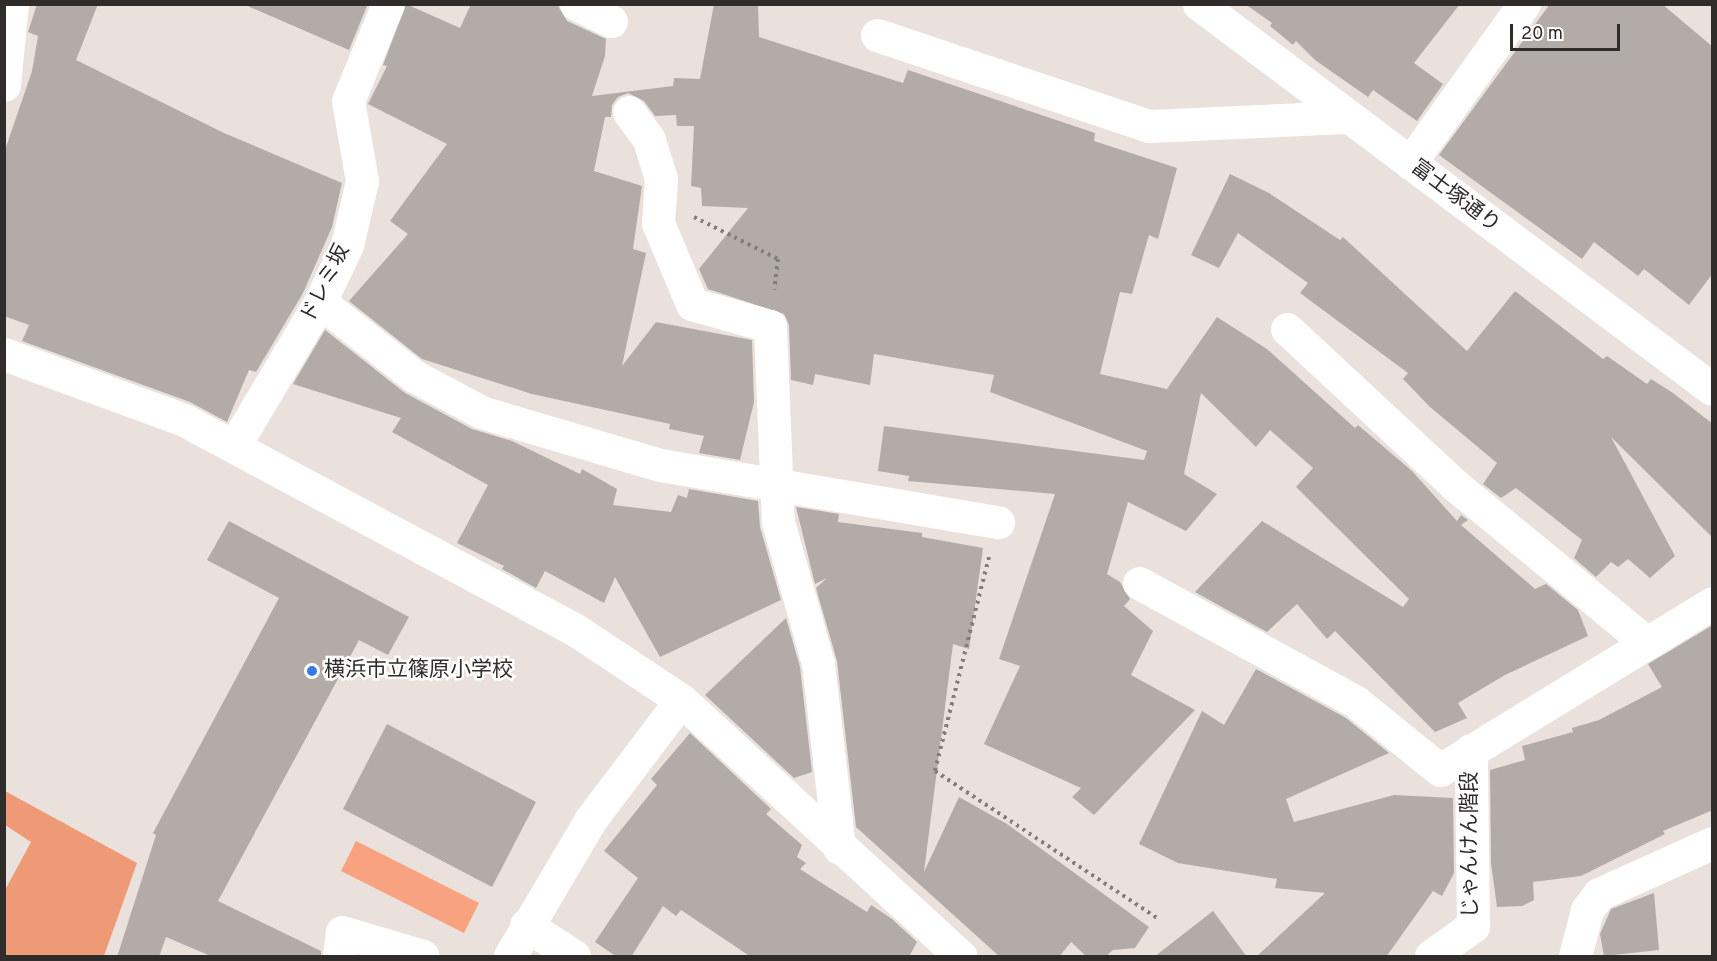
<!DOCTYPE html>
<meta charset="utf-8">
<style>
body{margin:0}
#map{position:relative;width:1717px;height:961px;overflow:hidden;background:#eae1dd;font-family:Overpass,"Noto Sans JP",sans-serif}
div>[style]{position:absolute}
[style*='--x']{left:calc(var(--x)*1px);top:calc(var(--y)*1px);width:calc(var(--w)*1px);rotate:calc(var(--a)*1deg)}
.forest>*{inset:0;background:#ee9a77}
.water>*{inset:0;background:#f8a27f}
.building>*{inset:0;background:#b3aba7}
.path>*{height:4px;margin-top:-2px;transform-origin:0;background:repeating-linear-gradient(90deg,#837e7b 0 3px,transparent 0 7.5px)}
.minor>*{height:33px;margin:-16.5px;padding:0 16.5px;transform-origin:16.5px;border-radius:16.5px;background:#fff}
.dots>*{width:16px;height:16px;translate:-50% -50%;box-sizing:border-box;border:3px solid #fff;border-radius:50%}
span{translate:-50% -50%;white-space:nowrap;text-align:center;line-height:1.15;-webkit-text-stroke:5px #fff;paint-order:stroke}
.street-label{font-size:21px;color:#2f2c2b}
.poi-label{font-size:21px;color:#2f2c2b}
.left{translate:0 -50%;text-align:left}
.frame{position:absolute;inset:0;border:6px solid #2f2c2b;pointer-events:none}
.scale{position:absolute;left:1510px;top:24px;width:110px;height:27px;box-sizing:border-box;border:3px solid #2f2c2b;border-top:0;padding-left:8px;font-size:18px;line-height:21px;white-space:nowrap;color:#2f2c2b;-webkit-text-stroke:4px #fff;paint-order:stroke}
</style>
<div id="map">
<div class="forest">
<i style="clip-path:polygon(5px 791px,137px 863px,104px 956px,5px 956px,5px 890px,31px 842px,5px 825px)"></i>
</div>
<div class="water">
<i style="clip-path:polygon(356px 841px,479px 903px,464px 933px,341px 871px)"></i>
</div>
<div class="building">
<i style="clip-path:polygon(37px 4px,98px 4px,76px 60px,224px 133px,342px 183px,332px 227px,303px 293px,256px 372px,249px 370px,227px 422px,190px 402px,22px 341px,29px 325px,4px 316px,4px 153px,32px 71px,38px 36px,28px 32px)"></i>
<i style="clip-path:polygon(243px 4px,363px 4px,367px 6px,349px 50px)"></i>
<i style="clip-path:polygon(406px 4px,460px 28px,471px 4px,557px 4px,567px 21px,606px 39px,605px 56px,592px 96px,673px 86px,674px 78px,700px 79px,714px 4px,758px 4px,759px 37px,903px 83px,908px 70px,1095px 133px,1094px 141px,1177px 168px,1158px 239px,1149px 235px,1132px 294px,1120px 292px,1100px 374px,1167px 389px,1217px 317px,1267px 349px,1355px 428px,1358px 425px,1412px 471px,1457px 521px,1461px 515px,1468px 520px,1461px 525px,1535px 589px,1546px 584px,1578px 610px,1588px 636px,1505px 675px,1458px 703px,1467px 718px,1435px 732px,1335px 631px,1327px 639px,1297px 604px,1267px 632px,1195px 592px,1262px 521px,1403px 607px,1409px 599px,1296px 487px,1313px 468px,1270px 430px,1256px 447px,1201px 393px,1184px 474px,1217px 494px,1186px 531px,1128px 502px,1107px 574px,1120px 582px,1130px 599px,1124px 606px,1153px 631px,1131px 675px,1195px 710px,1094px 815px,1072px 797px,1081px 788px,984px 744px,1020px 666px,999px 659px,1055px 494px,908px 481px,909px 476px,878px 471px,884px 426px,1144px 460px,1147px 451px,990px 392px,994px 375px,874px 354px,870px 385px,815px 374px,813px 385px,791px 380px,789px 325px,784px 314px,708px 289px,699px 269px,748px 208px,702px 206px,701px 188px,691px 186px,694px 126px,677px 126px,676px 115px,655px 116px,644px 101px,628px 93px,618px 97px,612px 105px,611px 117px,605px 117px,594px 171px,642px 186px,633px 249px,646px 253px,622px 366px,656px 322px,752px 340px,754px 402px,740px 460px,699px 453px,704px 436px,669px 429px,670px 424px,532px 394px,422px 359px,349px 301px,408px 234px,390px 221px,447px 144px,368px 104px,387px 66px,383px 65px)"></i>
<i style="clip-path:polygon(1245px 4px,1460px 4px,1414px 63px,1443px 84px,1417px 121px,1373px 90px,1368px 97px,1315px 60px,1296px 41px,1293px 45px,1270px 26px,1272px 23px)"></i>
<i style="clip-path:polygon(1550px 4px,1662px 4px,1713px 47px,1713px 273px,1689px 305px,1644px 269px,1638px 276px,1594px 242px,1582px 259px,1439px 155px)"></i>
<i style="clip-path:polygon(1230px 174px,1269px 193px,1340px 240px,1343px 237px,1467px 351px,1515px 291px,1603px 359px,1607px 356px,1647px 384px,1651px 379px,1673px 393px,1713px 424px,1713px 538px,1611px 437px,1675px 556px,1650px 578px,1628px 559px,1618px 567px,1611px 562px,1596px 577px,1574px 558px,1582px 540px,1516px 488px,1501px 498px,1483px 484px,1497px 463px,1430px 407px,1403px 379px,1408px 373px,1300px 293px,1308px 283px,1238px 233px,1219px 268px,1191px 255px)"></i>
<i style="clip-path:polygon(325px 330px,405px 393px,472px 429px,512px 441px,580px 474px,582px 469px,617px 489px,613px 505px,671px 512px,678px 495px,687px 498px,689px 489px,758px 501px,760px 527px,781px 600px,660px 657px,615px 577px,604px 603px,545px 571px,536px 588px,502px 569px,504px 566px,457px 543px,488px 485px,392px 432px,401px 418px,293px 384px)"></i>
<i style="clip-path:polygon(796px 507px,839px 514px,838px 522px,922px 533px,922px 537px,983px 548px,969px 649px,953px 644px,924px 872px,959px 797px,1007px 824px,1149px 927px,1135px 948px,1113px 950px,1105px 957px,1087px 957px,1071px 942px,1059px 957px,1000px 957px,856px 827px,837px 661px,816px 588px,827px 578px,815px 584px)"></i>
<i style="clip-path:polygon(229px 521px,409px 617px,388px 655px,359px 640px,218px 901px,321px 951px,321px 957px,213px 957px,166px 937px,159px 957px,117px 957px,156px 835px,153px 833px,279px 598px,207px 560px)"></i>
<i style="clip-path:polygon(786px 618px,800px 667px,812px 772px,794px 778px,705px 695px)"></i>
<i style="clip-path:polygon(1713px 625px,1713px 810px,1663px 831px,1665px 834px,1581px 876px,1533px 882px,1534px 900px,1522px 906px,1497px 907px,1491px 863px,1490px 770px,1525px 760px,1522px 746px,1573px 732px,1572px 728px,1599px 720px,1662px 687px,1648px 664px)"></i>
<i style="clip-path:polygon(1256px 669px,1346px 718px,1389px 753px,1286px 799px,1294px 822px,1394px 795px,1453px 798px,1454px 873px,1442px 896px,1433px 891px,1386px 957px,1256px 957px,1325px 893px,1275px 888px,1277px 879px,1178px 863px,1139px 844px,1202px 711px,1224px 725px)"></i>
<i style="clip-path:polygon(387px 724px,536px 802px,492px 887px,343px 809px)"></i>
<i style="clip-path:polygon(690px 733px,771px 809px,766px 814px,802px 845px,797px 857px,806px 863px,800px 869px,867px 912px,871px 905px,892px 919px,917px 942px,909px 957px,751px 957px,681px 910px,676px 916px,663px 906px,631px 957px,617px 957px,595px 942px,638px 878px,604px 851px,657px 785px,651px 779px)"></i>
<i style="clip-path:polygon(1654px 893px,1659px 950px,1604px 956px,1600px 934px,1611px 909px)"></i>
<i style="clip-path:polygon(1213px 911px,1247px 957px,1154px 957px)"></i>
</div>
<div class="path">
<i style="--x:694;--y:217;--w:94;--a:26.6"></i>
<i style="--x:778;--y:259;--w:31;--a:97"></i>
<i style="--x:989;--y:557;--w:221;--a:104.2"></i>
<i style="--x:935;--y:771;--w:268;--a:33.5"></i>
</div>
<div class="minor">
<i style="--x:576;--y:4;--w:39;--a:26"></i>
<i style="--x:1199;--y:4;--w:641;--a:36.89"></i>
<i style="--x:877;--y:35;--w:287;--a:18.5"></i>
<i style="--x:1149;--y:126;--w:201;--a:-2.6"></i>
<i style="--x:4;--y:85;--w:81;--a:-84.4"></i>
<i style="--x:629;--y:112;--w:34;--a:54"></i>
<i style="--x:649;--y:140;--w:41;--a:72.9"></i>
<i style="--x:661;--y:179;--w:44;--a:93.9"></i>
<i style="--x:658;--y:223;--w:88;--a:67.2"></i>
<i style="--x:692;--y:304;--w:81;--a:15.8"></i>
<i style="--x:770;--y:326;--w:196;--a:87.7"></i>
<i style="--x:778;--y:522;--w:147;--a:74.2"></i>
<i style="--x:818;--y:663;--w:186;--a:83.5"></i>
<i style="--x:1410;--y:163;--w:196;--a:-54.4"></i>
<i style="--x:320;--y:302;--w:120;--a:38.2"></i>
<i style="--x:414;--y:376;--w:76;--a:28.2"></i>
<i style="--x:481;--y:412;--w:187;--a:16.5"></i>
<i style="--x:660;--y:465;--w:343;--a:9.6"></i>
<i style="--x:1287;--y:329;--w:231;--a:42.9"></i>
<i style="--x:1456;--y:486;--w:246;--a:39.4"></i>
<i style="--x:4;--y:354;--w:192;--a:20.1"></i>
<i style="--x:184;--y:420;--w:442;--a:28.2"></i>
<i style="--x:574;--y:629;--w:128;--a:33.6"></i>
<i style="--x:681;--y:700;--w:379;--a:42.5"></i>
<i style="--x:234;--y:446;--w:168;--a:-59.2"></i>
<i style="--x:320;--y:302;--w:63;--a:-64.7"></i>
<i style="--x:347;--y:245;--w:66;--a:-76.8"></i>
<i style="--x:362;--y:181;--w:81;--a:-99.9"></i>
<i style="--x:348;--y:101;--w:105;--a:-67.6"></i>
<i style="--x:1139;--y:583;--w:247;--a:28.7"></i>
<i style="--x:1356;--y:702;--w:108;--a:39"></i>
<i style="--x:1440;--y:770;--w:319;--a:-31.5"></i>
<i style="--x:526;--y:925;--w:57;--a:32.9"></i>
<i style="--x:339;--y:956;--w:24;--a:-83"></i>
<i style="--x:342;--y:932;--w:84;--a:16.5"></i>
<i style="--x:510;--y:956;--w:159;--a:-59.4"></i>
<i style="--x:591;--y:819;--w:149;--a:-52.9"></i>
<i style="--x:1431;--y:956;--w:52;--a:-35.5"></i>
<i style="--x:1473;--y:926;--w:176;--a:-90.7"></i>
<i style="--x:1575;--y:956;--w:48;--a:-75.4"></i>
<i style="--x:1587;--y:910;--w:20;--a:-53"></i>
<i style="--x:1599;--y:894;--w:124;--a:-24.3"></i>
</div>
<div class="dots">
<i style="left:312px;top:671px;background:#3578e6"></i>
</div>
<div class="street-label">
<span style="left:1455px;top:197px;rotate:37deg">富士塚通り</span>
<span style="left:326px;top:284px;rotate:-64deg">ドレミ坂</span>
<span style="left:1471px;top:845px;rotate:-90deg">じゃんけん階段</span>
</div>
<div class="poi-label">
<span class="left" style="left:324px;top:671px">横浜市立篠原小学校</span>
</div>
<div class="frame"></div>
<div class="scale">20 m</div>
</div>
